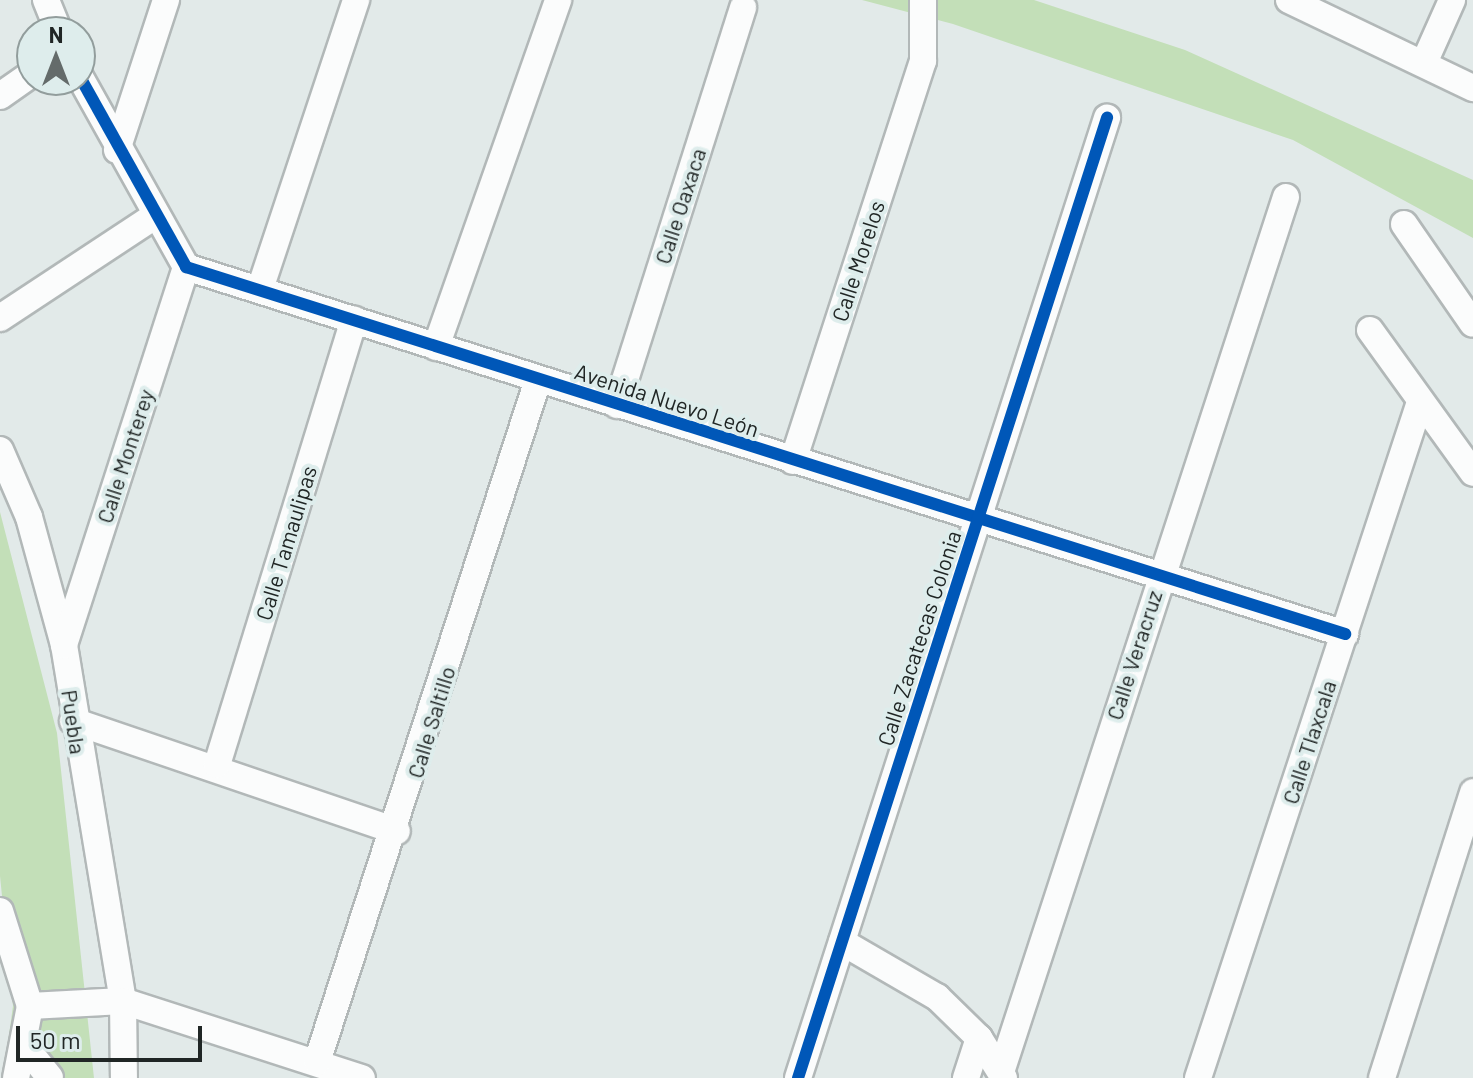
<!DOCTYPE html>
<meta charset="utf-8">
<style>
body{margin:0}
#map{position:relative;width:1473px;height:1078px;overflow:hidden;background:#e2eae9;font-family:Barlow,sans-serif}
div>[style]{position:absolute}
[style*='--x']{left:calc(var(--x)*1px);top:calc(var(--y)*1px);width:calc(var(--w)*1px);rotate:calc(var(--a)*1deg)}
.green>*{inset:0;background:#c3dfb8}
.roads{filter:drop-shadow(2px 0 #b2b8b8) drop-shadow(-2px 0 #b2b8b8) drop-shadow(0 2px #b2b8b8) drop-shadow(0 -2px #b2b8b8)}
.street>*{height:26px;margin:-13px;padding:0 13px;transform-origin:13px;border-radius:13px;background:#fbfcfc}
.cycleway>*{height:12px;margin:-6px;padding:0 6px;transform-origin:6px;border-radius:6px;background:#0057b8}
span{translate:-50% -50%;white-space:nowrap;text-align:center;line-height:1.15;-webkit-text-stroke:8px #deedec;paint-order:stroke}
.street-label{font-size:22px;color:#202625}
.north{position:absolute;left:16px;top:16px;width:80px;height:80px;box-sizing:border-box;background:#deedec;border:2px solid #929d9c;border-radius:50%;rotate:0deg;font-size:22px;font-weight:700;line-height:32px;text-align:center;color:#202625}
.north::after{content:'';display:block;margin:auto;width:28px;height:36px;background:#646b6a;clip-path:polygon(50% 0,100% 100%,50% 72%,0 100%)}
.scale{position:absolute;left:16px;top:1026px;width:186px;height:36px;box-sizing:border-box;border:4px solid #202625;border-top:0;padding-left:10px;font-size:24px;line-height:28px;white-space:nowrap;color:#202625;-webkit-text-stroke:6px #deedec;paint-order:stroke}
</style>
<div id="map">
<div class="green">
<i style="clip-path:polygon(862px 0,1034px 0,1185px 50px,1473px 180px,1473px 238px,1293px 140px,953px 24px)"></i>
<i style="clip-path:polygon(0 512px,57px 733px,94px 1078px,3px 1078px,13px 1006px,0 876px)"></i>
</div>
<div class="roads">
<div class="street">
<i style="--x:46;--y:0;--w:35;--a:68"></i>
<i style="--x:1289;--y:0;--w:204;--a:25.6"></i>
<i style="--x:1424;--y:63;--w:69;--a:-66"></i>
<i style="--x:80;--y:77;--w:218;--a:60.8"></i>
<i style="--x:186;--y:267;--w:1216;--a:17.57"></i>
<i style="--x:0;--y:96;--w:39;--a:-35"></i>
<i style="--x:117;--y:150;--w:158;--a:-71.9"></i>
<i style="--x:1404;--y:224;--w:121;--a:55.4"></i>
<i style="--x:260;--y:289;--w:305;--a:-71.6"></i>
<i style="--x:0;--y:318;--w:183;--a:-33.4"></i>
<i style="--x:1370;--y:330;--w:176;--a:54.2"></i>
<i style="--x:436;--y:347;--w:368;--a:-70.6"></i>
<i style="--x:617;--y:405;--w:417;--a:-72.4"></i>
<i style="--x:0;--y:450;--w:73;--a:66.6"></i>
<i style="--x:29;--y:517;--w:133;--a:74.7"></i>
<i style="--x:64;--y:645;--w:361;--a:80.6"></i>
<i style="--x:123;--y:1001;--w:77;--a:89.3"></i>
<i style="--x:793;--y:461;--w:421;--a:-72"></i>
<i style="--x:923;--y:61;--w:61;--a:-90"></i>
<i style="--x:64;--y:645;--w:397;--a:-72.1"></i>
<i style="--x:73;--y:721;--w:342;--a:18.8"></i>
<i style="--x:217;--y:765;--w:466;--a:-72.9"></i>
<i style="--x:0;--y:911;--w:100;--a:72.5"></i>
<i style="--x:30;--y:1006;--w:73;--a:101"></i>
<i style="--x:842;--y:942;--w:110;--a:30.1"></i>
<i style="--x:937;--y:997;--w:59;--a:44.3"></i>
<i style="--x:979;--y:1038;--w:47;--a:58"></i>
<i style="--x:30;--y:1006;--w:93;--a:-3.1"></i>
<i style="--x:123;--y:1001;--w:251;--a:17.9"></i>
<i style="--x:26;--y:1048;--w:38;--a:51"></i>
<i style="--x:317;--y:1062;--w:717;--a:-72.05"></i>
<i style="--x:1002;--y:1069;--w:917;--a:-71.96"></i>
<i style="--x:798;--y:1078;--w:1009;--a:-72.16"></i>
<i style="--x:966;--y:1078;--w:42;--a:-72"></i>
<i style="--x:1198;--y:1078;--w:708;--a:-71.82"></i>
<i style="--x:1382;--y:1078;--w:300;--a:-72.3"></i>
</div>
</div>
<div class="cycleway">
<i style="--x:80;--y:77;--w:218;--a:60.8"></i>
<i style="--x:186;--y:267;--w:1216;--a:17.57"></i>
<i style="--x:798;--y:1078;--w:1009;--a:-72.16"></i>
</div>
<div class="street-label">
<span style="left:680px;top:206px;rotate:-72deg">Calle Oaxaca</span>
<span style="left:858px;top:261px;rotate:-72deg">Calle Morelos</span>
<span style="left:667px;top:400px;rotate:18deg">Avenida Nuevo León</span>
<span style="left:125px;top:456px;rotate:-72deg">Calle Monterey</span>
<span style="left:286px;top:543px;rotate:-73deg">Calle Tamaulipas</span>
<span style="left:919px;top:638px;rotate:-72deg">Calle Zacatecas Colonia</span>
<span style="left:1134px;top:655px;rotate:-72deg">Calle Veracruz</span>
<span style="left:74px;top:722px;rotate:82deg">Puebla</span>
<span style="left:431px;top:722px;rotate:-73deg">Calle Saltillo</span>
<span style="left:1309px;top:742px;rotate:-72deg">Calle Tlaxcala</span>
</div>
<div class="north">N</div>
<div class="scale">50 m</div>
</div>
